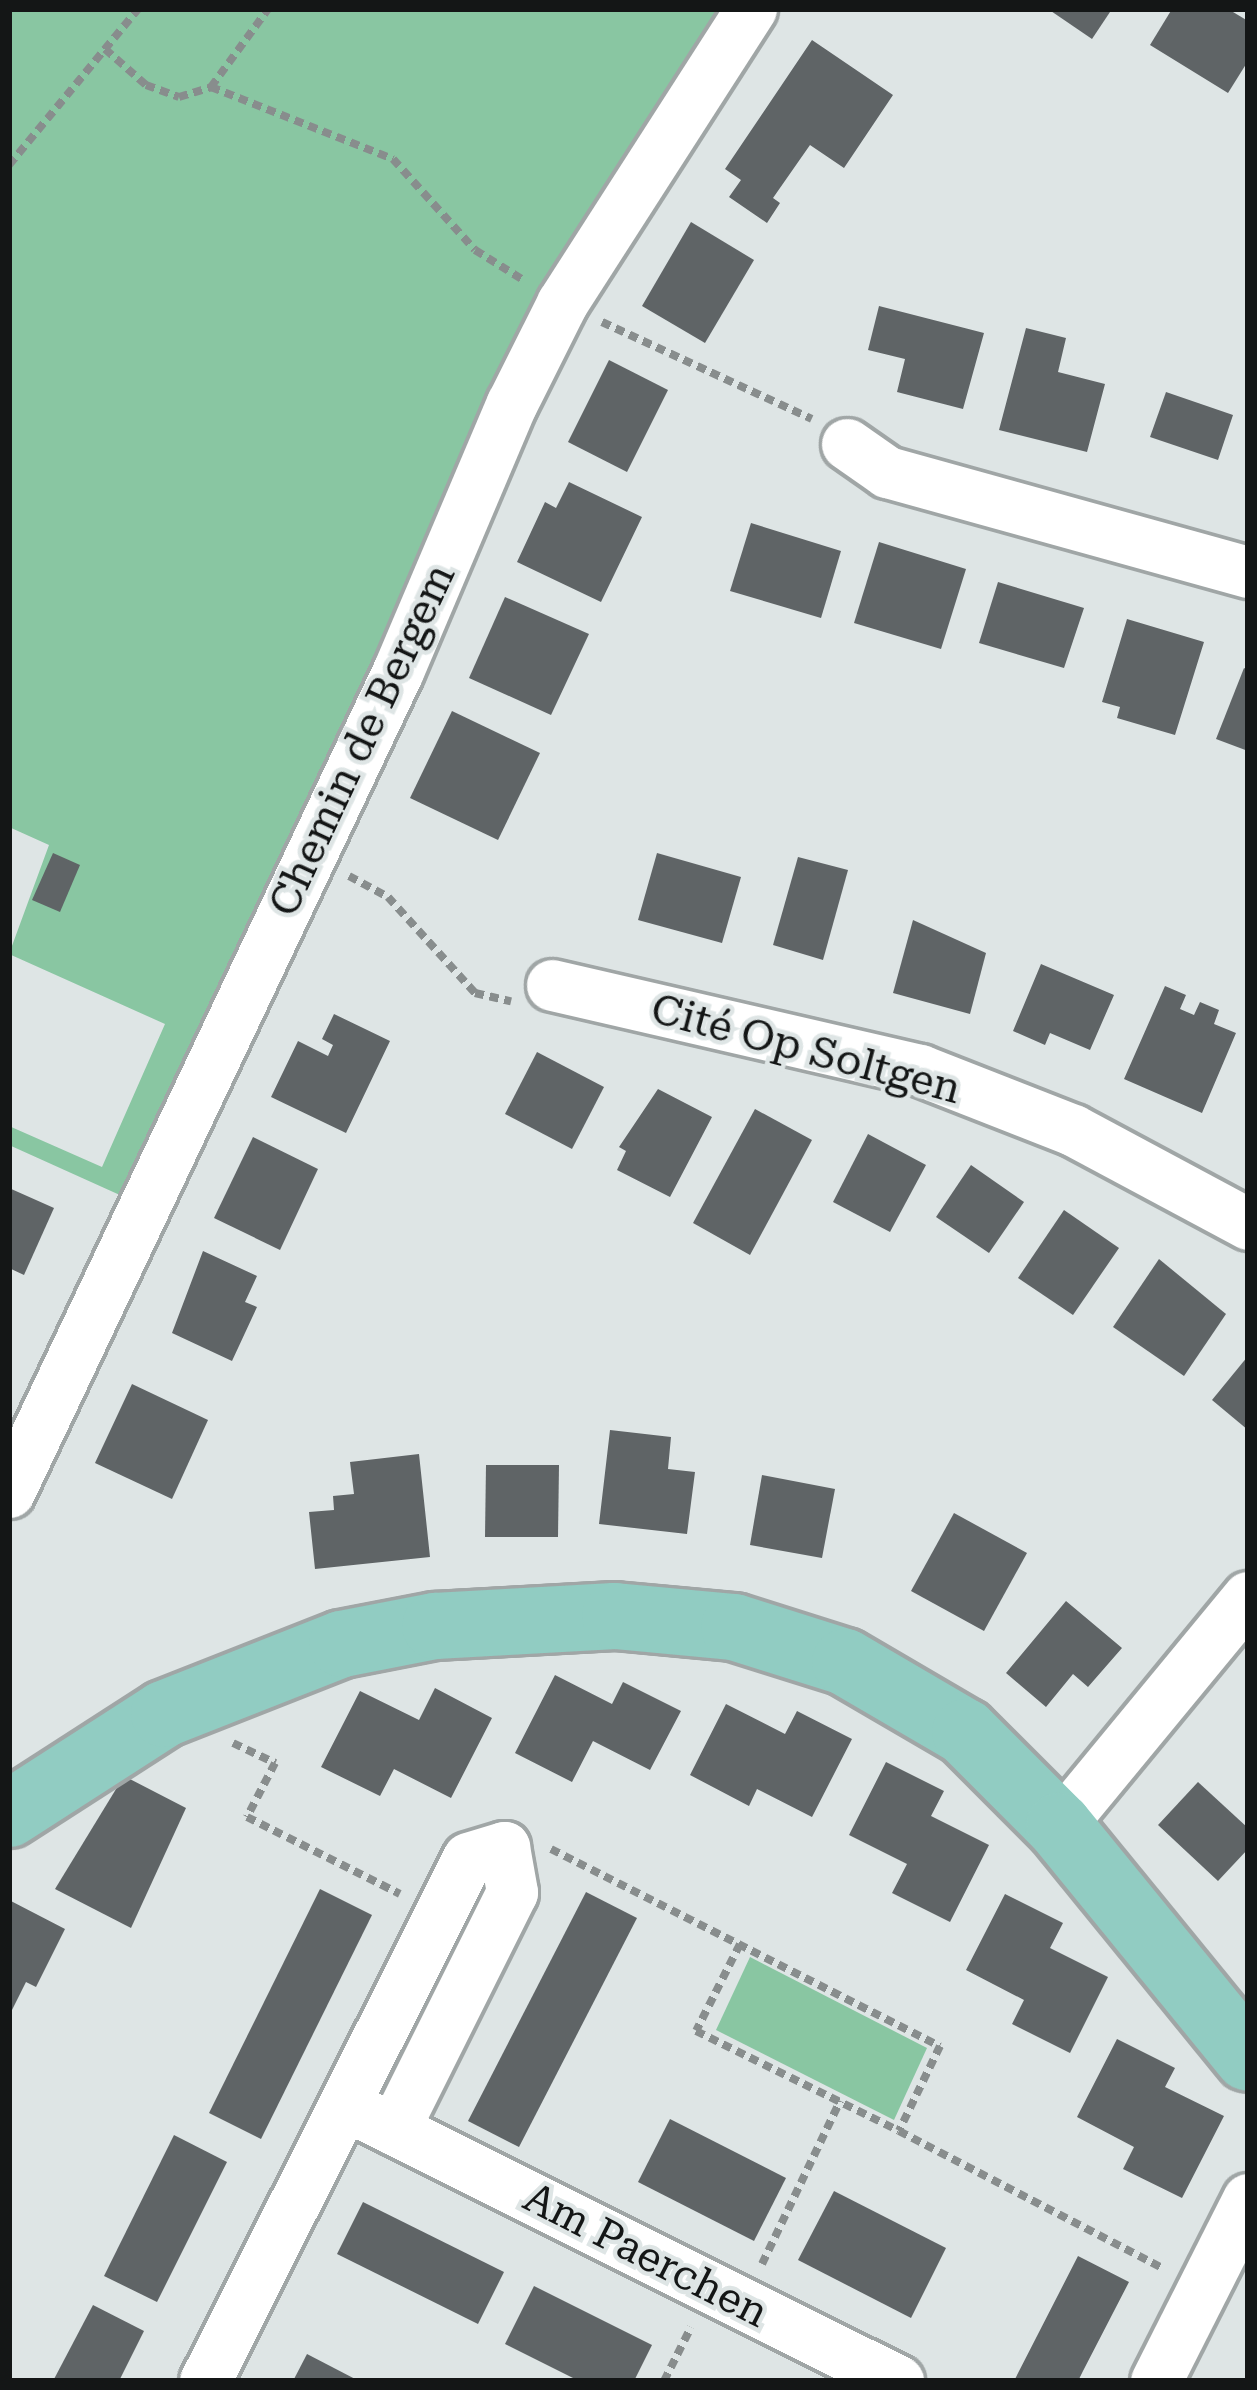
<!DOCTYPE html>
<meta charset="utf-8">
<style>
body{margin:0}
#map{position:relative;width:1257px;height:2390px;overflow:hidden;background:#dee5e5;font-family:"Roboto Serif",serif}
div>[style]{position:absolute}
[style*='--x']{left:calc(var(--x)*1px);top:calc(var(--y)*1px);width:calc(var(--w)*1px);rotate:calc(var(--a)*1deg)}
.green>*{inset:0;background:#89c6a2}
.building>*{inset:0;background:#5f6466}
.path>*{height:8px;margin-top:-4px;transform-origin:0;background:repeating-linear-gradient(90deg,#888d8d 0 9px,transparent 0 15px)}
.roads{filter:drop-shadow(3px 0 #a0a6a6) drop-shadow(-3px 0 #a0a6a6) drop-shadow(0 3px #a0a6a6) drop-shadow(0 -3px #a0a6a6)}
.minor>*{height:51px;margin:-25.5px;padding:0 25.5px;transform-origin:25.5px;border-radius:25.5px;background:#fff}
.major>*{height:66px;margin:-33px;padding:0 33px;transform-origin:33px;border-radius:33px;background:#91ccc2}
span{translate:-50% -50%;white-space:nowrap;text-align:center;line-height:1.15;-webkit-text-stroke:9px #dee5e5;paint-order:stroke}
.street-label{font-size:42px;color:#141616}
.frame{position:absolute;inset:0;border:12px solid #141616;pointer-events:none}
</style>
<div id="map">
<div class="green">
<i style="clip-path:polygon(9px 9px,751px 9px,643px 171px,142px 1205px,9px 1145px,9px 1126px,102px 1167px,165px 1024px,9px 954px,49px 845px,9px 827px)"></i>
<i style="clip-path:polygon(750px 1957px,927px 2048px,894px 2120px,716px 2030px)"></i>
</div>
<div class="building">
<i style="clip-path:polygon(1048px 9px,1112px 9px,1092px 39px)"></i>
<i style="clip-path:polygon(1172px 9px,1228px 9px,1248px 21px,1248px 61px,1228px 93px,1150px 45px)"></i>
<i style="clip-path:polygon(812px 40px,893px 95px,844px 168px,810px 145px,773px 198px,780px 203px,767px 223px,729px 197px,741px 180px,725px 169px)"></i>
<i style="clip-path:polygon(691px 222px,754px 260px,705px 343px,642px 306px)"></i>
<i style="clip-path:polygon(879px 306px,984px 333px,963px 409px,897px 392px,905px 359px,868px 350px)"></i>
<i style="clip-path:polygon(1026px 328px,1066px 338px,1058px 372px,1105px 384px,1087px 452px,999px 430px)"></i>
<i style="clip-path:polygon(609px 360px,668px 390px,627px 472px,568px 442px)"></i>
<i style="clip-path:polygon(1166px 392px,1233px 415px,1218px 460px,1150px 437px)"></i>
<i style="clip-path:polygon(569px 482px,642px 517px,601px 602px,517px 562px,545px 502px,556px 508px)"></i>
<i style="clip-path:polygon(751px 523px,841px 551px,821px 618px,730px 591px)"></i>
<i style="clip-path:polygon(879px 542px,966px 569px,941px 649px,854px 623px)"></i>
<i style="clip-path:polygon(998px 582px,1084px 608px,1064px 668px,979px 643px)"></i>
<i style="clip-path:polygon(505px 597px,589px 634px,551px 715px,469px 678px)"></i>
<i style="clip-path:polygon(1127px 619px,1204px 642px,1175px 735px,1117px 718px,1120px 707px,1102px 702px)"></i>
<i style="clip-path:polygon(1244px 668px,1248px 670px,1248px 751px,1216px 739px)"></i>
<i style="clip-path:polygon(452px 711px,540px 753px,498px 840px,410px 798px)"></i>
<i style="clip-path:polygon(53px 853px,80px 865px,60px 912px,32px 900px)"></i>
<i style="clip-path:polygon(657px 853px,741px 877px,722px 943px,638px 920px)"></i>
<i style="clip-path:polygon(798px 857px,848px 870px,823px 960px,773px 945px)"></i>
<i style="clip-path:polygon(913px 920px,986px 953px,970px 1014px,893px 993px)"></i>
<i style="clip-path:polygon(1041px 964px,1114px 995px,1090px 1050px,1050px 1033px,1045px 1045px,1013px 1031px)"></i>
<i style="clip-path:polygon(1165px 986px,1186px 995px,1180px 1009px,1194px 1015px,1200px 1002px,1219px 1010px,1214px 1024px,1236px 1033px,1202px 1113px,1124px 1079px)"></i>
<i style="clip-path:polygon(334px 1014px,390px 1041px,346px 1133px,271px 1097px,298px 1041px,328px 1056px,333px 1045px,322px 1039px)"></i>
<i style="clip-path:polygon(537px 1052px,604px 1087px,572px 1149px,505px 1114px)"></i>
<i style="clip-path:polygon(658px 1089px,712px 1117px,670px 1197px,617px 1170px,626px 1151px,619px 1147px)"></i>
<i style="clip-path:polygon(755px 1109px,812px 1140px,750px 1255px,693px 1223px)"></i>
<i style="clip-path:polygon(868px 1134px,926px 1165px,890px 1232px,833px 1202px)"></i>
<i style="clip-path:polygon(253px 1137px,318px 1169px,280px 1250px,214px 1218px)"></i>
<i style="clip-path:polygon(971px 1165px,1024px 1202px,989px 1253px,936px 1217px)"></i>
<i style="clip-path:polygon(9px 1188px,54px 1208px,24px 1275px,9px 1268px)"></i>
<i style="clip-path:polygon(1064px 1210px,1119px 1248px,1073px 1315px,1018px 1278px)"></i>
<i style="clip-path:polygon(203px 1251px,257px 1276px,245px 1302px,257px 1307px,232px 1361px,172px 1333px)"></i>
<i style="clip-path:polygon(1159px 1259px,1226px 1314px,1184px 1376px,1113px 1327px)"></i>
<i style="clip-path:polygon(1248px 1356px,1248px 1430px,1212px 1400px)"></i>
<i style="clip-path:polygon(132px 1384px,208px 1420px,172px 1499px,95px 1463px)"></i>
<i style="clip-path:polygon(610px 1430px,671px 1437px,668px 1469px,695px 1472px,687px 1534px,599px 1524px)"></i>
<i style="clip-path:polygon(419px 1454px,430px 1557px,315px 1569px,309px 1512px,334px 1510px,333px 1496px,354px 1494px,350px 1462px)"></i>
<i style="clip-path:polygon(486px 1465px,559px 1465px,558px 1537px,485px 1537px)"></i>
<i style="clip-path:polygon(762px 1475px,835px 1489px,822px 1558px,750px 1545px)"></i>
<i style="clip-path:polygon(954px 1513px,1027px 1553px,984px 1631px,911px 1591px)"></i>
<i style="clip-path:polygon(1066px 1601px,1122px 1648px,1088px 1687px,1073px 1674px,1046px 1707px,1006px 1673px)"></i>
<i style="clip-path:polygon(555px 1675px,612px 1704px,623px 1682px,681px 1711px,650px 1770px,593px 1741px,572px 1782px,515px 1753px)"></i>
<i style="clip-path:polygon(435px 1688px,492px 1718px,451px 1798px,394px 1769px,380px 1796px,321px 1767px,360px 1691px,419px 1720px)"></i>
<i style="clip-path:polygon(726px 1704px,785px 1734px,797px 1711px,852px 1739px,812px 1817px,757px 1789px,749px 1806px,690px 1775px)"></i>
<i style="clip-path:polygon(886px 1762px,944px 1791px,931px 1816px,989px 1845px,950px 1922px,892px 1893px,907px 1864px,849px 1835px)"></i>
<i style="clip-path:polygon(124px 1776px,186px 1808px,131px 1928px,55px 1889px)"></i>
<i style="clip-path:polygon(1198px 1782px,1248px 1828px,1248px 1849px,1218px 1881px,1158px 1825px)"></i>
<i style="clip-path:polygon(320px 1889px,372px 1915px,261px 2139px,209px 2113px)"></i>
<i style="clip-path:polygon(586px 1892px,637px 1918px,519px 2147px,468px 2121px)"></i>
<i style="clip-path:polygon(1005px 1894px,1063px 1923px,1050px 1948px,1108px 1977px,1070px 2053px,1012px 2024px,1024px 2000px,966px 1970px)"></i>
<i style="clip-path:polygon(9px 1900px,65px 1929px,36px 1987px,26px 1982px,9px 2016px)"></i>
<i style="clip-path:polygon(1117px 2039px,1175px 2068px,1165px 2087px,1224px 2116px,1182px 2198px,1123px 2169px,1134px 2147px,1077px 2117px)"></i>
<i style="clip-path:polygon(670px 2119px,786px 2178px,754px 2241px,638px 2182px)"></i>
<i style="clip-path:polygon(174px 2135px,227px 2162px,157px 2302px,104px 2276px)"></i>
<i style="clip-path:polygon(834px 2191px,946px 2248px,911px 2318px,798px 2260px)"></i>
<i style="clip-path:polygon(363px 2202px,504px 2272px,478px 2324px,337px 2254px)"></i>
<i style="clip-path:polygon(1078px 2256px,1129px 2282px,1083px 2371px,1078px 2381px,1014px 2381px)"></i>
<i style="clip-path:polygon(534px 2286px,652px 2345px,634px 2381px,579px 2381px,505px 2344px)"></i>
<i style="clip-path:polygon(93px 2305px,144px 2331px,119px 2381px,53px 2381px)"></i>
<i style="clip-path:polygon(307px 2354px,359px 2381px,293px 2381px)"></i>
</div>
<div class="path">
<i style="--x:105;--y:49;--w:55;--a:41.3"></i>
<i style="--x:146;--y:85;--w:35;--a:20"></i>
<i style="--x:179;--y:97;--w:34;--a:-17"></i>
<i style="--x:211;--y:87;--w:196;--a:21.6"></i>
<i style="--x:393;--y:159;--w:122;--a:48"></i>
<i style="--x:475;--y:250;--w:59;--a:31.8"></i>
<i style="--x:211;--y:87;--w:97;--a:-53.8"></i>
<i style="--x:9;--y:165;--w:202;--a:-50.4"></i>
<i style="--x:602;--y:322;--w:231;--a:24.8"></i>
<i style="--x:349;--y:876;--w:44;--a:28.3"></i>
<i style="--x:388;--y:897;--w:130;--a:47.8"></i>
<i style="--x:475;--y:993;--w:37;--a:13"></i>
<i style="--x:233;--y:1743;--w:47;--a:25.5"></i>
<i style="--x:275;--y:1763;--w:61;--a:117.4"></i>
<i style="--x:247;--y:1817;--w:171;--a:26.7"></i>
<i style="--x:551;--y:1849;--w:436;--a:26.9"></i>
<i style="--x:940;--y:2046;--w:94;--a:115.8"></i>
<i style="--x:899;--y:2131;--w:299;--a:27.5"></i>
<i style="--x:740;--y:1944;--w:97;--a:116.8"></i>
<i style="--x:696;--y:2031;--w:226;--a:26.2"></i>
<i style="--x:762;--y:2264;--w:181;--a:-64.4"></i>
<i style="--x:664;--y:2381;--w:60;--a:-63.4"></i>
</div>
<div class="roads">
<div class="minor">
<i style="--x:847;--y:444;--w:49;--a:35"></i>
<i style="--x:887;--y:472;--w:375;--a:15.5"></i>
<i style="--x:552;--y:985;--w:378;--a:13"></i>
<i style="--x:920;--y:1070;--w:164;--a:21.4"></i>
<i style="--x:1073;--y:1130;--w:199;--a:28.2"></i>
<i style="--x:9;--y:1492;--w:908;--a:-64.65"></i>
<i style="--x:398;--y:671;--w:291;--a:-67"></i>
<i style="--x:512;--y:403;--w:112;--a:-63.4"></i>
<i style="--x:562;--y:303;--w:350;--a:-57.3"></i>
<i style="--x:1059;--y:1826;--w:297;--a:-50.5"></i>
<i style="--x:365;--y:2115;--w:596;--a:26.52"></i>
<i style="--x:205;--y:2381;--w:585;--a:-63.3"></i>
<i style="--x:468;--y:1858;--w:38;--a:-17"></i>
<i style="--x:504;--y:1847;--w:46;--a:79.9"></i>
<i style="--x:512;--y:1892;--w:265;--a:116.5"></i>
<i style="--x:1156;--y:2381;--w:204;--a:-63.2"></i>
</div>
<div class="major">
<i style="--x:9;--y:1814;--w:184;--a:-32.8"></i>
<i style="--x:164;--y:1714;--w:191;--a:-21.5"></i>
<i style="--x:342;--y:1644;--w:95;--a:-11"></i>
<i style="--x:435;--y:1626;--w:180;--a:-3.2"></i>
<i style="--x:615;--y:1616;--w:120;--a:5.3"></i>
<i style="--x:734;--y:1627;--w:116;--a:17.5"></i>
<i style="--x:845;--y:1662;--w:139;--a:30.3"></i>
<i style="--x:965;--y:1732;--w:133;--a:45"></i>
<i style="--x:1059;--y:1826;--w:299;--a:50.8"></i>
</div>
</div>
<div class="street-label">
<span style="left:362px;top:740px;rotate:-65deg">Chemin de Bergem</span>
<span style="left:806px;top:1049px;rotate:15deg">Cité Op Soltgen</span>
<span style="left:646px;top:2255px;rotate:27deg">Am Paerchen</span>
</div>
<div class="frame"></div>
</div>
